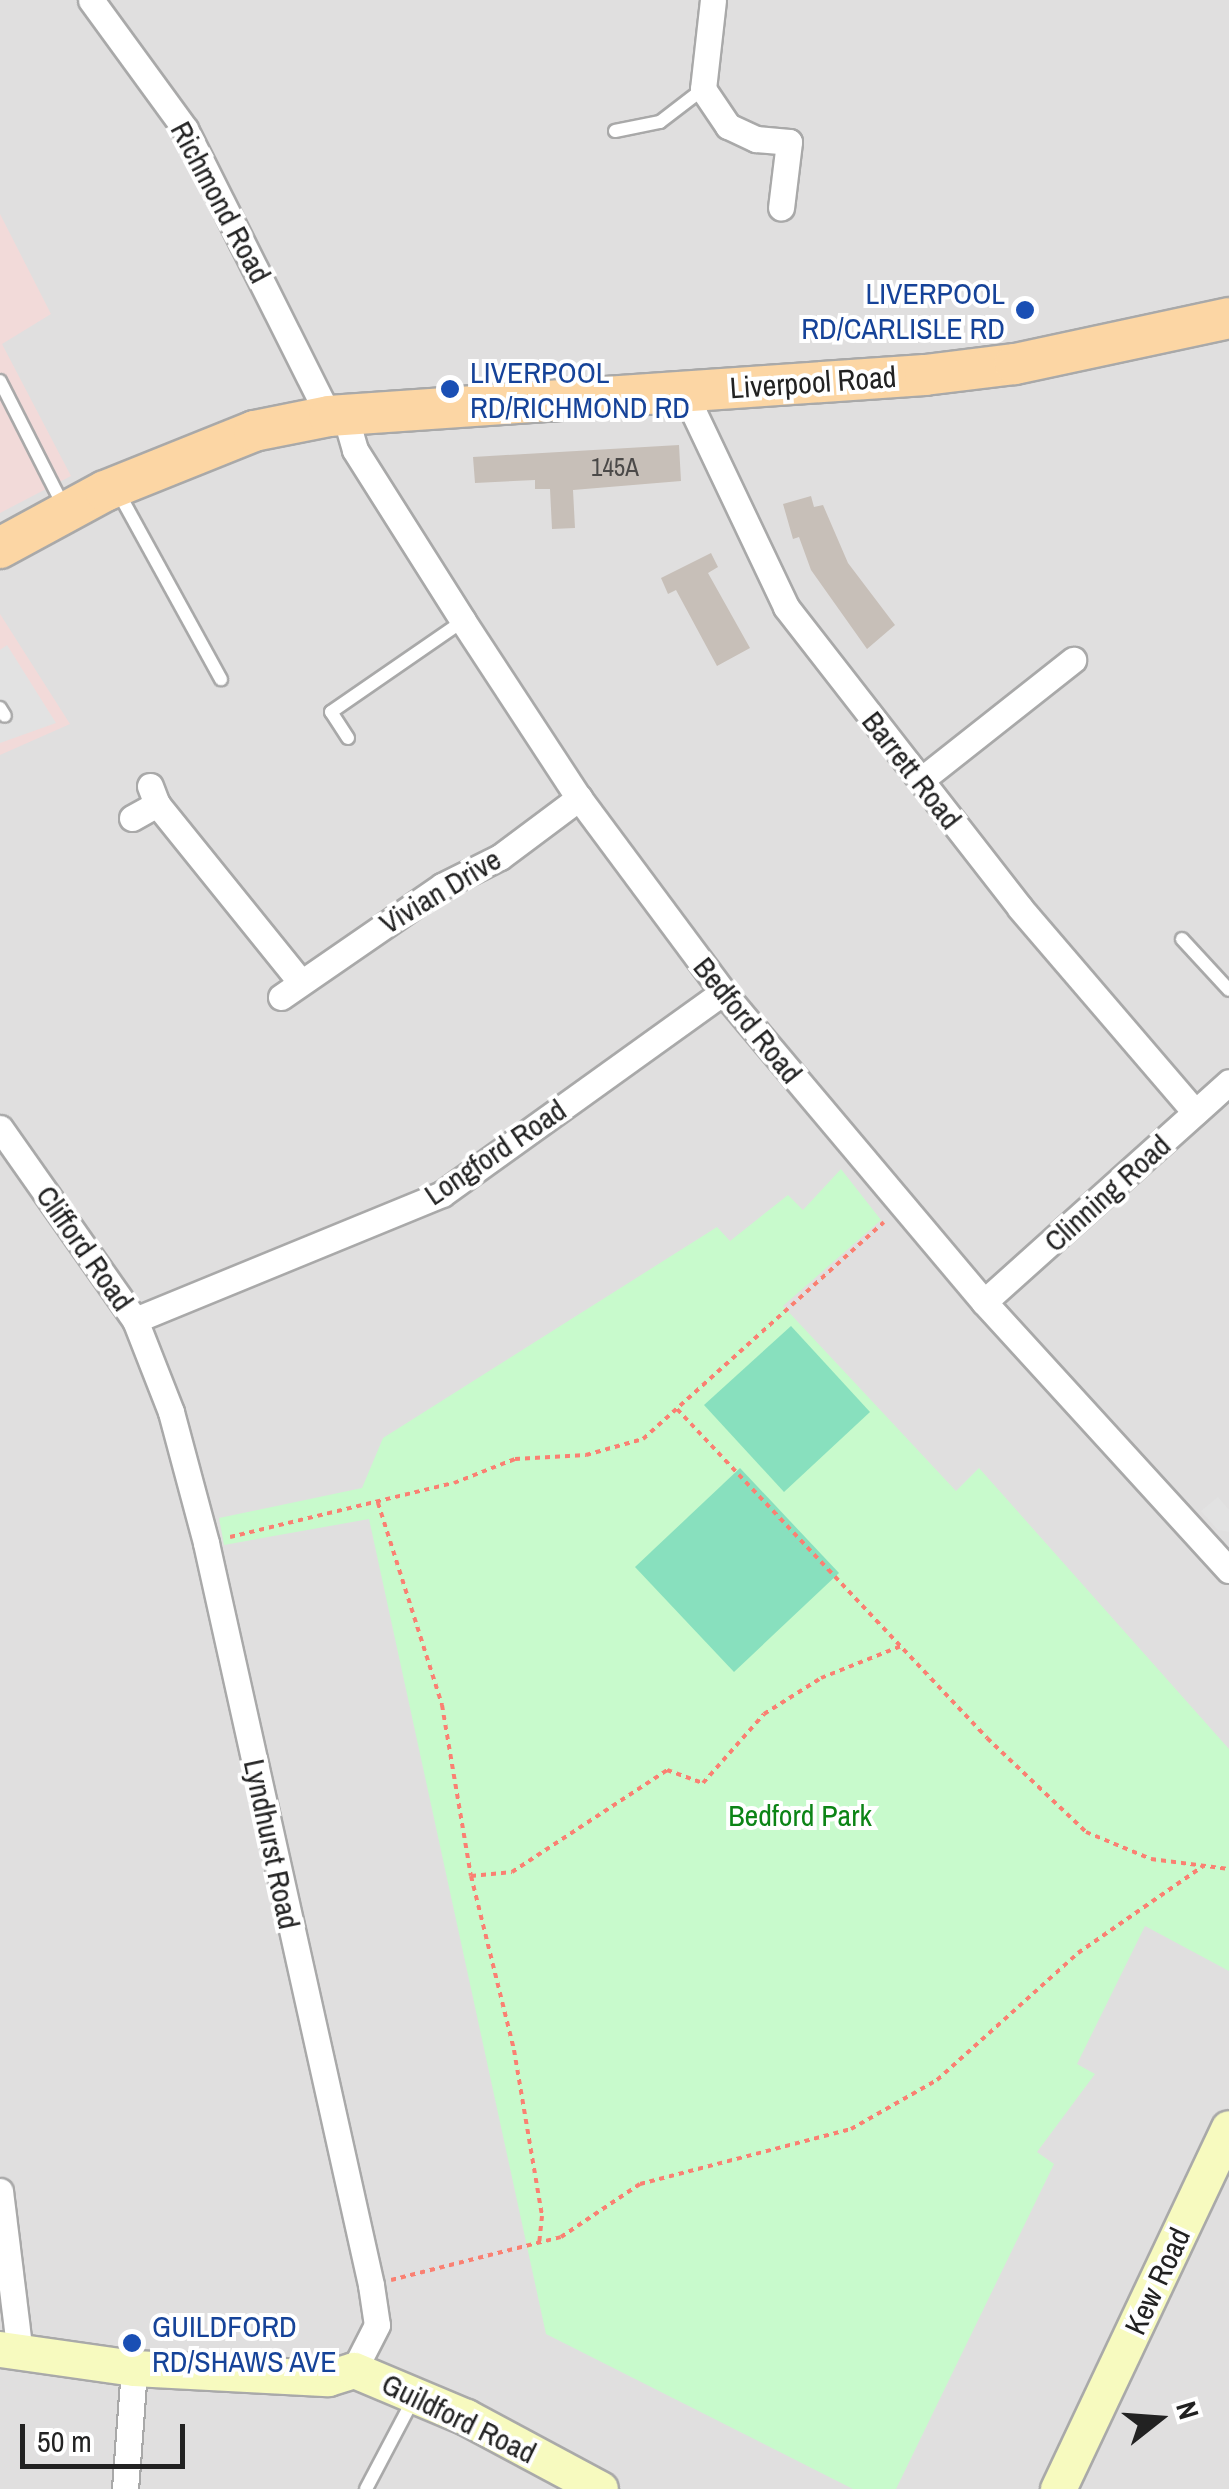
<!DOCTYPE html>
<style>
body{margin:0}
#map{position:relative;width:1229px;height:2489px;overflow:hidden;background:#f2efe9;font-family:"Archivo Narrow",sans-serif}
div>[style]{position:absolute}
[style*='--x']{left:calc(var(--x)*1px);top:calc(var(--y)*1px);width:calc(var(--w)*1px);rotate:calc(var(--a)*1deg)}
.residential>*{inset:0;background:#e0dfdf}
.commercial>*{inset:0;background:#f2dad9}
.park>*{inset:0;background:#c8facc}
.pitch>*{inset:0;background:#88e0be}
.parking>*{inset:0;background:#e2e2e2}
.building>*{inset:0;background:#c7bfb8}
.path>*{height:4px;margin-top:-2px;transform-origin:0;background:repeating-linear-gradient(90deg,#fa8072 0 5px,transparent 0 10px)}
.roads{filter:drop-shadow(2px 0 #a9a9a9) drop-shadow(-2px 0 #a9a9a9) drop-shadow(0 2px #a9a9a9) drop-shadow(0 -2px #a9a9a9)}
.lane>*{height:12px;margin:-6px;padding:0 6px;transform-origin:6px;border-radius:6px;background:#fff}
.street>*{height:25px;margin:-12.5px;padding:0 12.5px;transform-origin:12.5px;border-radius:12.5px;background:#fff}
.secondary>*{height:35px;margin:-17.5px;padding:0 17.5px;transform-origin:17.5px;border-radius:17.5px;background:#f7fabf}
.primary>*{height:40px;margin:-20px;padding:0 20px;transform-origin:20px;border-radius:20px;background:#fcd6a4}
.dots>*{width:28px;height:28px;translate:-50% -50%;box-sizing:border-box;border:5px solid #fff;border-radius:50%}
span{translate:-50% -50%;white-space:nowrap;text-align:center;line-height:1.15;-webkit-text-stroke:8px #fff;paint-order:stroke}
.number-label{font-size:25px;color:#4b4948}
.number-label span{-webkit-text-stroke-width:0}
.street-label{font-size:30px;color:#222}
.transit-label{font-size:30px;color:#164399}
.right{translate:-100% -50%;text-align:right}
.left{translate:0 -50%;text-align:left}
.park-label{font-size:30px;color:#0c8416}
.north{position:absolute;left:1109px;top:2369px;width:100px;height:100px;-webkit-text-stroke:8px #fff;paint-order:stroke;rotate:73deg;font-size:28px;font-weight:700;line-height:40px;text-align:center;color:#222}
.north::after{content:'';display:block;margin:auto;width:35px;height:45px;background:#222;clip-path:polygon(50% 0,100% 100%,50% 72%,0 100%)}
.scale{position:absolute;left:20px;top:2424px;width:165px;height:45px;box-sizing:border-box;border:5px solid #222;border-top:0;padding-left:12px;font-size:30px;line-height:35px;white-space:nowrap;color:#222;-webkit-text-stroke:8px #fff;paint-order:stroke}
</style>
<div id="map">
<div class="residential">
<i style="clip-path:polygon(0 0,1229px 0,1229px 2489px,0 2489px)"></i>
</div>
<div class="commercial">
<i style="clip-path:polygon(0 214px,51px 314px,2px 344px,71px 476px,0 513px)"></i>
<i style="clip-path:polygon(0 614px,70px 724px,0 755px)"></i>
</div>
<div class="park">
<i style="clip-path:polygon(841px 1169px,881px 1220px,783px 1306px,956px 1491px,979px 1468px,1229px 1749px,1229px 1971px,1145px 1926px,1077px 2064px,1095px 2074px,1037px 2152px,1054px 2164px,896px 2489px,853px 2489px,546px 2334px,369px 1519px,224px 1545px,219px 1518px,362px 1488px,383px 1438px,717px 1227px,730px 1241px,788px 1195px,803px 1210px)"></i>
</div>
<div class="pitch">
<i style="clip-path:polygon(791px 1326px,870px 1412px,784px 1492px,704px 1405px)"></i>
<i style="clip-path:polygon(740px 1468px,839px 1573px,734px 1672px,635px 1567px)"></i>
</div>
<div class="parking">
<i style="clip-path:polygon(7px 645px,56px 723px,0 743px,0 650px)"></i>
<i style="clip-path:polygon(1218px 1497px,1229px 1510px,1229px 1532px,1218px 1530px,1201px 1511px)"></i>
</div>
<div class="building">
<i style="clip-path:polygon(679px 445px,681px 481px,573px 490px,575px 528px,552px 529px,550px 489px,535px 489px,535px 480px,475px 483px,473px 457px)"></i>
<i style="clip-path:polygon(811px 496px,814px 507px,823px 505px,848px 563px,895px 625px,867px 649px,811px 570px,799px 537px,793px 539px,783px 504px)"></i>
<i style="clip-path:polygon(711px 553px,718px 567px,708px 573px,750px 648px,717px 666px,676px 590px,668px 594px,661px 578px)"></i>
</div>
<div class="path">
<i style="--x:677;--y:1409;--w:452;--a:46.7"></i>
<i style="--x:987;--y:1738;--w:137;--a:43.5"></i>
<i style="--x:1086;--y:1832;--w:70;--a:22.6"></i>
<i style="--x:1151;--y:1859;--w:79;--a:7.3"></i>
<i style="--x:378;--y:1503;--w:212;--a:72.4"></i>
<i style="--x:442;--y:1705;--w:173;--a:80.4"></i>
<i style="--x:471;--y:1876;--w:41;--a:-5.6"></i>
<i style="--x:512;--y:1872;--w:186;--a:-33.3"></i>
<i style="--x:667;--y:1770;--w:38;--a:20"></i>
<i style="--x:703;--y:1783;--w:92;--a:-48.5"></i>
<i style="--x:764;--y:1714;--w:67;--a:-32.3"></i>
<i style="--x:821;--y:1678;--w:86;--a:-21.8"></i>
<i style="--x:230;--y:1537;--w:230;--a:-13.6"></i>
<i style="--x:454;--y:1483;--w:66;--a:-21.5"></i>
<i style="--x:515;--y:1459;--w:71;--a:-3.2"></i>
<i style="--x:586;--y:1455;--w:59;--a:-15.7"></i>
<i style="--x:643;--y:1439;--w:324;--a:-42"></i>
<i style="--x:471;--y:1876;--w:179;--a:76.1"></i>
<i style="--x:514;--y:2050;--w:168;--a:80.4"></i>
<i style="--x:542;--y:2216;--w:27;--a:96"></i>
<i style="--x:391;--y:2280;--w:175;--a:-14.2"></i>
<i style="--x:561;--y:2237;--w:95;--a:-33.9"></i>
<i style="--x:640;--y:2184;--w:218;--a:-14.6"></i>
<i style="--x:851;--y:2129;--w:99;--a:-29.7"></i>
<i style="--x:937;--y:2080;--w:190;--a:-42"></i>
<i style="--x:1078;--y:1953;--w:152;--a:-34.8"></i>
</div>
<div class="roads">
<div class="lane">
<i style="--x:615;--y:131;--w:46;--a:-11.3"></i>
<i style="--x:660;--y:122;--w:54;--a:-37.5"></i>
<i style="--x:0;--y:381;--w:139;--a:63.1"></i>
<i style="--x:117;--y:490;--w:216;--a:61.2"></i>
<i style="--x:0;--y:708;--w:9;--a:58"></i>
<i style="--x:348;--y:738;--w:31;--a:-123"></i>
<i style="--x:331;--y:712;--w:160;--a:-34.6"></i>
<i style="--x:1182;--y:939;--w:69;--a:47.3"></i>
<i style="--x:366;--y:2489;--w:105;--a:-62.2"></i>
</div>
<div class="street">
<i style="--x:91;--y:0;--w:160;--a:53.9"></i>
<i style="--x:185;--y:129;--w:321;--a:63.4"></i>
<i style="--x:713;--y:0;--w:90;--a:96.4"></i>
<i style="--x:703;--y:89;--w:45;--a:56"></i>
<i style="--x:728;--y:126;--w:31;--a:25"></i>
<i style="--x:756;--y:139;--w:33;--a:5"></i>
<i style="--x:789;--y:142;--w:66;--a:96.9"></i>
<i style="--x:691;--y:390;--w:23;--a:83"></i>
<i style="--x:694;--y:413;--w:215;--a:64.6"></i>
<i style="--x:786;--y:607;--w:381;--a:52.1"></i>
<i style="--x:1020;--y:908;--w:269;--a:49.4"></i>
<i style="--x:345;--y:415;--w:36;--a:74"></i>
<i style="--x:355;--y:450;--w:202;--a:57.7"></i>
<i style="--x:463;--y:621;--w:212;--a:56.8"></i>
<i style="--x:579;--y:798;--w:242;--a:53.4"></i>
<i style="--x:723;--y:992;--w:405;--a:49.9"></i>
<i style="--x:984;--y:1302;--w:363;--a:47.6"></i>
<i style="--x:921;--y:780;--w:194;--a:-38.3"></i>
<i style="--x:150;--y:786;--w:19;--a:69"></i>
<i style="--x:157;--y:804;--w:226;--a:51.1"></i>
<i style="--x:132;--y:818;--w:29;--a:-29"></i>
<i style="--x:281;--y:997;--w:196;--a:-34.6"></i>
<i style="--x:442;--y:886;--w:65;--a:-26.6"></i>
<i style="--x:500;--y:857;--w:99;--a:-36.8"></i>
<i style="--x:0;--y:1128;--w:235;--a:54.9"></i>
<i style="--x:135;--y:1320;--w:99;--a:68.6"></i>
<i style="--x:171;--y:1412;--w:136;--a:75"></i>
<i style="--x:206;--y:1543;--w:760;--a:77.46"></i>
<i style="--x:371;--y:2285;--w:40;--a:81.5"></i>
<i style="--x:377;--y:2325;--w:51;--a:117.1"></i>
<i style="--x:984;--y:1302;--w:329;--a:-41.9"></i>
<i style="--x:135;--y:1320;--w:332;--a:-22.3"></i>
<i style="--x:442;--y:1194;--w:346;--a:-35.7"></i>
<i style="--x:0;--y:2191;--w:163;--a:83"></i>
<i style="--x:125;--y:2489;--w:121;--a:-85.7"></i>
</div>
<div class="secondary">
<i style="--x:0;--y:2349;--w:135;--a:8.1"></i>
<i style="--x:134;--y:2368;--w:194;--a:3"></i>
<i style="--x:328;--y:2378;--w:27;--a:-17"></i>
<i style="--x:354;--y:2370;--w:121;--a:22.8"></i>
<i style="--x:466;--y:2417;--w:152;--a:28.2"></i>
<i style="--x:1058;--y:2489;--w:399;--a:-64.7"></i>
</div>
<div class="primary">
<i style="--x:0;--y:548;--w:119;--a:-28.5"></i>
<i style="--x:105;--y:491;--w:161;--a:-21.9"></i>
<i style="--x:254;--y:431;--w:76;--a:-11.3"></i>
<i style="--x:329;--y:416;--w:597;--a:-3.94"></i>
<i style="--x:925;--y:375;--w:91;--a:-7"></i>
<i style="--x:1015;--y:364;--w:219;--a:-12.1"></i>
</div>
</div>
<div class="dots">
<i style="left:1025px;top:310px;background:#1a4fb4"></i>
<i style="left:450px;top:389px;background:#1a4fb4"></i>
<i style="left:132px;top:2343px;background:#1a4fb4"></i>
</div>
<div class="number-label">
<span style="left:615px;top:467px">145A</span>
</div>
<div class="street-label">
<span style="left:221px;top:202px;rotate:62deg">Richmond Road</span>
<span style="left:813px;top:382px;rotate:-4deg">Liverpool Road</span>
<span style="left:912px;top:770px;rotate:52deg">Barrett Road</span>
<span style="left:440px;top:891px;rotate:-31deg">Vivian Drive</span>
<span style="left:748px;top:1020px;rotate:51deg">Bedford Road</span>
<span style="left:495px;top:1152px;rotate:-34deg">Longford Road</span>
<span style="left:1107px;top:1193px;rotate:-42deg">Clinning Road</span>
<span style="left:85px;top:1248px;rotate:55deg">Clifford Road</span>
<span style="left:272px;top:1844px;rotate:78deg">Lyndhurst Road</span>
<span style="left:1157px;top:2281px;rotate:-65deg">Kew Road</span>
<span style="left:459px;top:2418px;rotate:26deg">Guildford Road</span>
</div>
<div class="transit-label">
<span class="right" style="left:1005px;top:310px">LIVERPOOL<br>RD/CARLISLE RD</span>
<span class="left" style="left:470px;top:389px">LIVERPOOL<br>RD/RICHMOND RD</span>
<span class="left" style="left:152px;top:2343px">GUILDFORD<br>RD/SHAWS AVE</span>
</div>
<div class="park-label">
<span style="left:800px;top:1815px">Bedford Park</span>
</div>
<div class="north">N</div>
<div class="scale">50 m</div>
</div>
